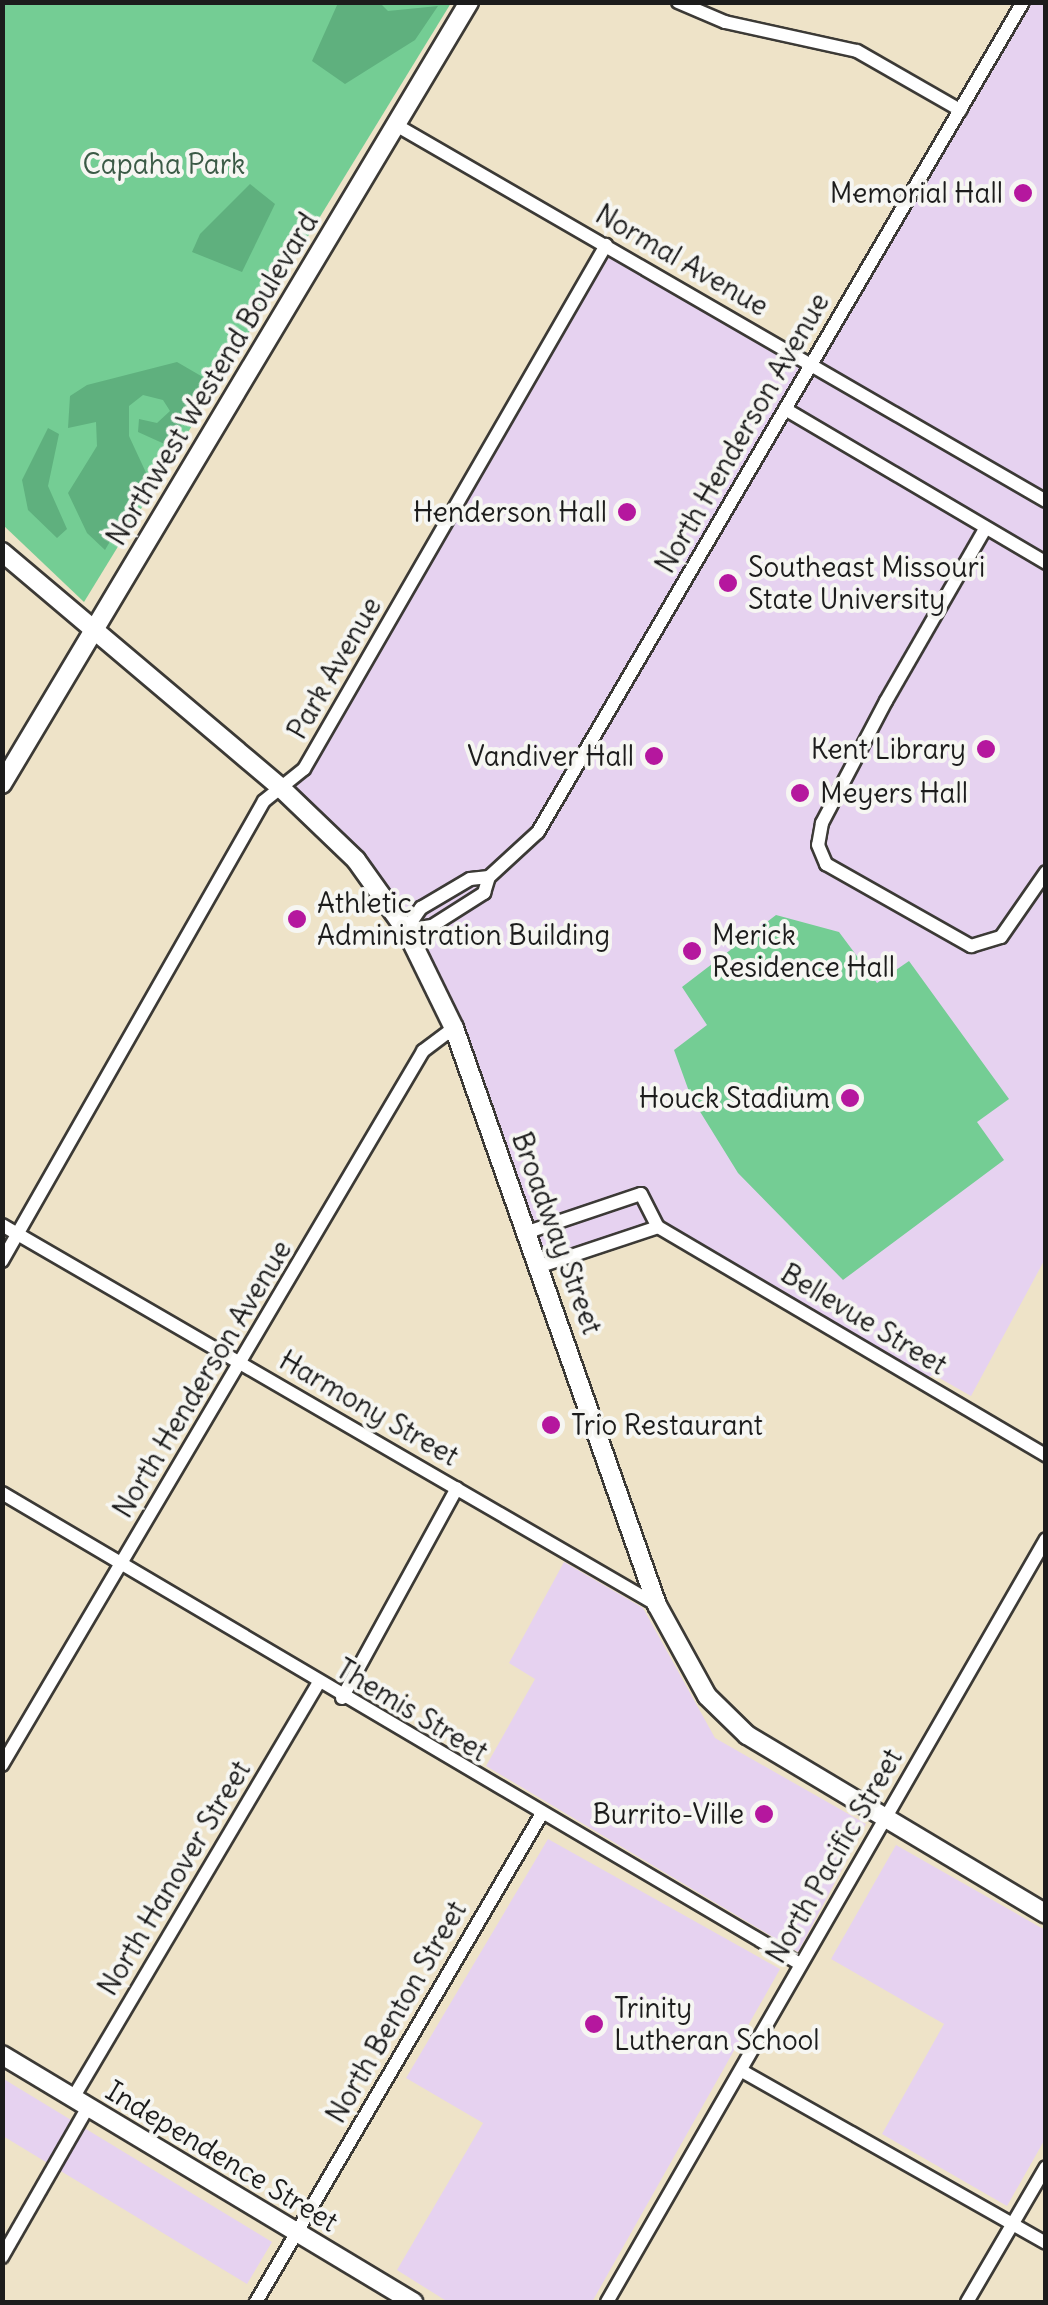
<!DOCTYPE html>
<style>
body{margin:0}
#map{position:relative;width:1048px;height:2305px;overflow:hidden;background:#eee3c8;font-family:Delius,sans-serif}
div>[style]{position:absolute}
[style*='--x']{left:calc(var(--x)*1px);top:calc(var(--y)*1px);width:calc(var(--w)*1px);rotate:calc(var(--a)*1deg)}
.built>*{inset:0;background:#e6d2f0}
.green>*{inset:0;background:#74cd94}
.forest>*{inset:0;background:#5fb07e}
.roads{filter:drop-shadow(2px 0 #3c3a36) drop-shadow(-2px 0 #3c3a36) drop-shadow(0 2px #3c3a36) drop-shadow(0 -2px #3c3a36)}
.minor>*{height:12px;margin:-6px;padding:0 6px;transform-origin:6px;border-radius:6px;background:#fff}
.tertiary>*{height:18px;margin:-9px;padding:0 9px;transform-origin:9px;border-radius:9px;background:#fff}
.secondary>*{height:18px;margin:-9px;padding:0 9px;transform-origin:9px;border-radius:9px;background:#fff}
.dots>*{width:28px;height:28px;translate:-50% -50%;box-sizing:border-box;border:5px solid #f6f6f2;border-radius:50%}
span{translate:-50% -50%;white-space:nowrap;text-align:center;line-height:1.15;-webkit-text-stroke:8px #f6f6f2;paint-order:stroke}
.park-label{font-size:28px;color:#3b5a46}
.poi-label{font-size:28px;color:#1c1c1c}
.right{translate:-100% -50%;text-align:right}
.left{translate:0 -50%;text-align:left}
.street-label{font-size:28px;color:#1c1c1c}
.frame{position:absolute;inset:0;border:5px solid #1c1c1c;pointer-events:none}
</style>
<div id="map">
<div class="built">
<i style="clip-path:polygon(1022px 3px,1045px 3px,1045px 1259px,971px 1396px,934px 1375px,917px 1380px,658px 1227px,541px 1266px,406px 930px,281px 788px,304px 769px,606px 245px,811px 364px)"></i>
<i style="clip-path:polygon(564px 1562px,643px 1608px,715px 1738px,866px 1824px,798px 1952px,486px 1766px,535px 1679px,509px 1663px)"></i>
<i style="clip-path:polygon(548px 1839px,780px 1969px,592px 2302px,448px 2302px,397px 2270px,483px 2123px,406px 2078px)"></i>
<i style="clip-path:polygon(896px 1845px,1045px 1930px,1045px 2139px,1007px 2206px,882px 2134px,944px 2024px,831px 1959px)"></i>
<i style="clip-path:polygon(2px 2078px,272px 2242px,247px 2284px,3px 2136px)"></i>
</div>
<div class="green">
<i style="clip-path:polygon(3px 3px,451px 3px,84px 602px,3px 525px)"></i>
<i style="clip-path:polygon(776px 915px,839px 932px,877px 983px,909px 961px,1009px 1099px,977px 1122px,1004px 1160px,843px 1280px,738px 1173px,691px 1097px,674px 1050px,707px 1025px,682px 987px)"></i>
</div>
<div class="forest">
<i style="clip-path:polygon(338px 3px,380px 3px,388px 11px,438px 6px,415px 40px,345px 84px,312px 61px)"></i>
<i style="clip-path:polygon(250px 184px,275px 204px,242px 272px,192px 252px,200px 234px)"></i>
<i style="clip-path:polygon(177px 362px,208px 380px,169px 446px,138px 432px,139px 419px,157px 423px,170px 411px,163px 400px,143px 395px,129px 406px,129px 436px,148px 477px,105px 550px,87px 533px,68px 493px,97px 446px,96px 422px,68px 428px,70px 396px,87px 385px)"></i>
<i style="clip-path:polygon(48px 428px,59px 434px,48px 486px,67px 529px,57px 538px,28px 510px,22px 480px)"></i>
</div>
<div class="roads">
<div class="minor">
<i style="--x:678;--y:2;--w:51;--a:23.1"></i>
<i style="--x:725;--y:22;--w:135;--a:12.4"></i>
<i style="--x:857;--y:51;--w:119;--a:29.8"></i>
<i style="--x:396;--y:125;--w:751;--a:30.05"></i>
<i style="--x:785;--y:409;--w:303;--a:30.5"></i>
<i style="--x:985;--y:529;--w:198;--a:119.9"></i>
<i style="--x:886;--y:701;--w:138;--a:117.7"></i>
<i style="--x:822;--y:823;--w:22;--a:100"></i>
<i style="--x:818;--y:845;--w:21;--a:67"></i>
<i style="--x:826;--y:864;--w:167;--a:29.5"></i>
<i style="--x:971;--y:946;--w:31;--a:-17"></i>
<i style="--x:1001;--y:937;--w:79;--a:-55.3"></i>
<i style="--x:406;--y:930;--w:26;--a:-9"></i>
<i style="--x:432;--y:926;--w:62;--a:-32.4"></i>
<i style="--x:484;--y:893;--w:17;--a:-73"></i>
<i style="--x:489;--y:877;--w:67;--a:-42.6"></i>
<i style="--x:538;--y:832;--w:961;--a:-59.7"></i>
<i style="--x:406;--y:930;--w:27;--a:-56"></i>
<i style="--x:421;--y:908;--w:57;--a:-30.6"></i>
<i style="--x:470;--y:879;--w:19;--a:-6"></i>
<i style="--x:2;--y:1225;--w:757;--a:30.12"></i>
<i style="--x:528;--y:1232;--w:119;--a:-18.6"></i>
<i style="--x:641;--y:1194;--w:37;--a:63"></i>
<i style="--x:658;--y:1227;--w:451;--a:30.5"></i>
<i style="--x:2;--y:1261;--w:529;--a:-60.34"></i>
<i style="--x:264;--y:801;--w:51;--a:-38.7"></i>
<i style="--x:304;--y:769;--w:605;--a:-60.04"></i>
<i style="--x:541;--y:1266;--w:123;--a:-18.4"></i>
<i style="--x:2;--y:1493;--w:927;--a:30.55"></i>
<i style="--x:342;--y:1698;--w:239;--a:-61.3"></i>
<i style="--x:2;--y:1765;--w:829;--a:-59.47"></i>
<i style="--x:423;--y:1051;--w:39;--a:-37"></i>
<i style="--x:742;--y:2071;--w:349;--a:29.5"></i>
<i style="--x:73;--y:2098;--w:482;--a:-59.4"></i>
<i style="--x:2;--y:2257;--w:173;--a:-60.2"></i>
<i style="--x:256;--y:2302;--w:564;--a:-59.66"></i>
<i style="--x:607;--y:2302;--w:880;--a:-60.09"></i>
<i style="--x:967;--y:2302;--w:156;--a:-59.7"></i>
</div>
<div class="tertiary">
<i style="--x:2;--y:784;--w:911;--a:-59.15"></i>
<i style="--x:2;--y:2055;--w:480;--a:31"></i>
</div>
<div class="secondary">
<i style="--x:2;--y:552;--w:365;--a:40.2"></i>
<i style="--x:281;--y:788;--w:104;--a:43.8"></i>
<i style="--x:356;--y:860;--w:86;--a:54.5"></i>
<i style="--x:406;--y:930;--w:109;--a:63.9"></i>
<i style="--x:454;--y:1028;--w:612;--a:70.62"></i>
<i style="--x:657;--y:1605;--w:104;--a:61.2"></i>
<i style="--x:707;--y:1696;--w:56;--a:44.3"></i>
<i style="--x:747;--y:1735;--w:348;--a:30.9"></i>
</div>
</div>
<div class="dots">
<i style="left:1023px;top:193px;background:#b5179e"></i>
<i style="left:627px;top:512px;background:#b5179e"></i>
<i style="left:728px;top:583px;background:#b5179e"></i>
<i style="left:986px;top:749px;background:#b5179e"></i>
<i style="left:654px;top:756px;background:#b5179e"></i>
<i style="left:800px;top:793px;background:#b5179e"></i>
<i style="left:297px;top:919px;background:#b5179e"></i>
<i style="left:692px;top:951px;background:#b5179e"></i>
<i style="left:850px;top:1098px;background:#b5179e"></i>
<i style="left:551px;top:1425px;background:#b5179e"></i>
<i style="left:764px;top:1814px;background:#b5179e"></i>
<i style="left:594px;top:2024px;background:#b5179e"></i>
</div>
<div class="park-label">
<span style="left:164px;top:164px">Capaha Park</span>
</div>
<div class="poi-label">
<span class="right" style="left:1003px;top:193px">Memorial Hall</span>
<span class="right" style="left:607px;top:512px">Henderson Hall</span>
<span class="left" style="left:748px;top:583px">Southeast Missouri<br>State University</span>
<span class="right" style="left:966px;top:749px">Kent Library</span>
<span class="right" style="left:634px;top:756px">Vandiver Hall</span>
<span class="left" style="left:820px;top:793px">Meyers Hall</span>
<span class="left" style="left:317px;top:919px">Athletic<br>Administration Building</span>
<span class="left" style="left:712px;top:951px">Merick<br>Residence Hall</span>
<span class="right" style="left:830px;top:1098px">Houck Stadium</span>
<span class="left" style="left:571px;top:1425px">Trio Restaurant</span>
<span class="right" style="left:744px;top:1814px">Burrito-Ville</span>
<span class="left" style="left:614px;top:2024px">Trinity<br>Lutheran School</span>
</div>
<div class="street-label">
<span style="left:682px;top:260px;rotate:30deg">Normal Avenue</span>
<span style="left:212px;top:379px;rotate:-59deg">Northwest Westend Boulevard</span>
<span style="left:742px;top:433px;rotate:-60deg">North Henderson Avenue</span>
<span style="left:334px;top:668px;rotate:-60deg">Park Avenue</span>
<span style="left:557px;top:1233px;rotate:70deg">Broadway Street</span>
<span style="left:864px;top:1319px;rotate:31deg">Bellevue Street</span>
<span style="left:202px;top:1379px;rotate:-59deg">North Henderson Avenue</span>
<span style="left:369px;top:1408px;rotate:30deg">Harmony Street</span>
<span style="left:412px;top:1710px;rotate:31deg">Themis Street</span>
<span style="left:834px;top:1856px;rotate:-60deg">North Pacific Street</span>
<span style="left:174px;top:1878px;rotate:-59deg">North Hanover Street</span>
<span style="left:396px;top:2012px;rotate:-60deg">North Benton Street</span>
<span style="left:222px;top:2156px;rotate:31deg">Independence Street</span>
</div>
<div class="frame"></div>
</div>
